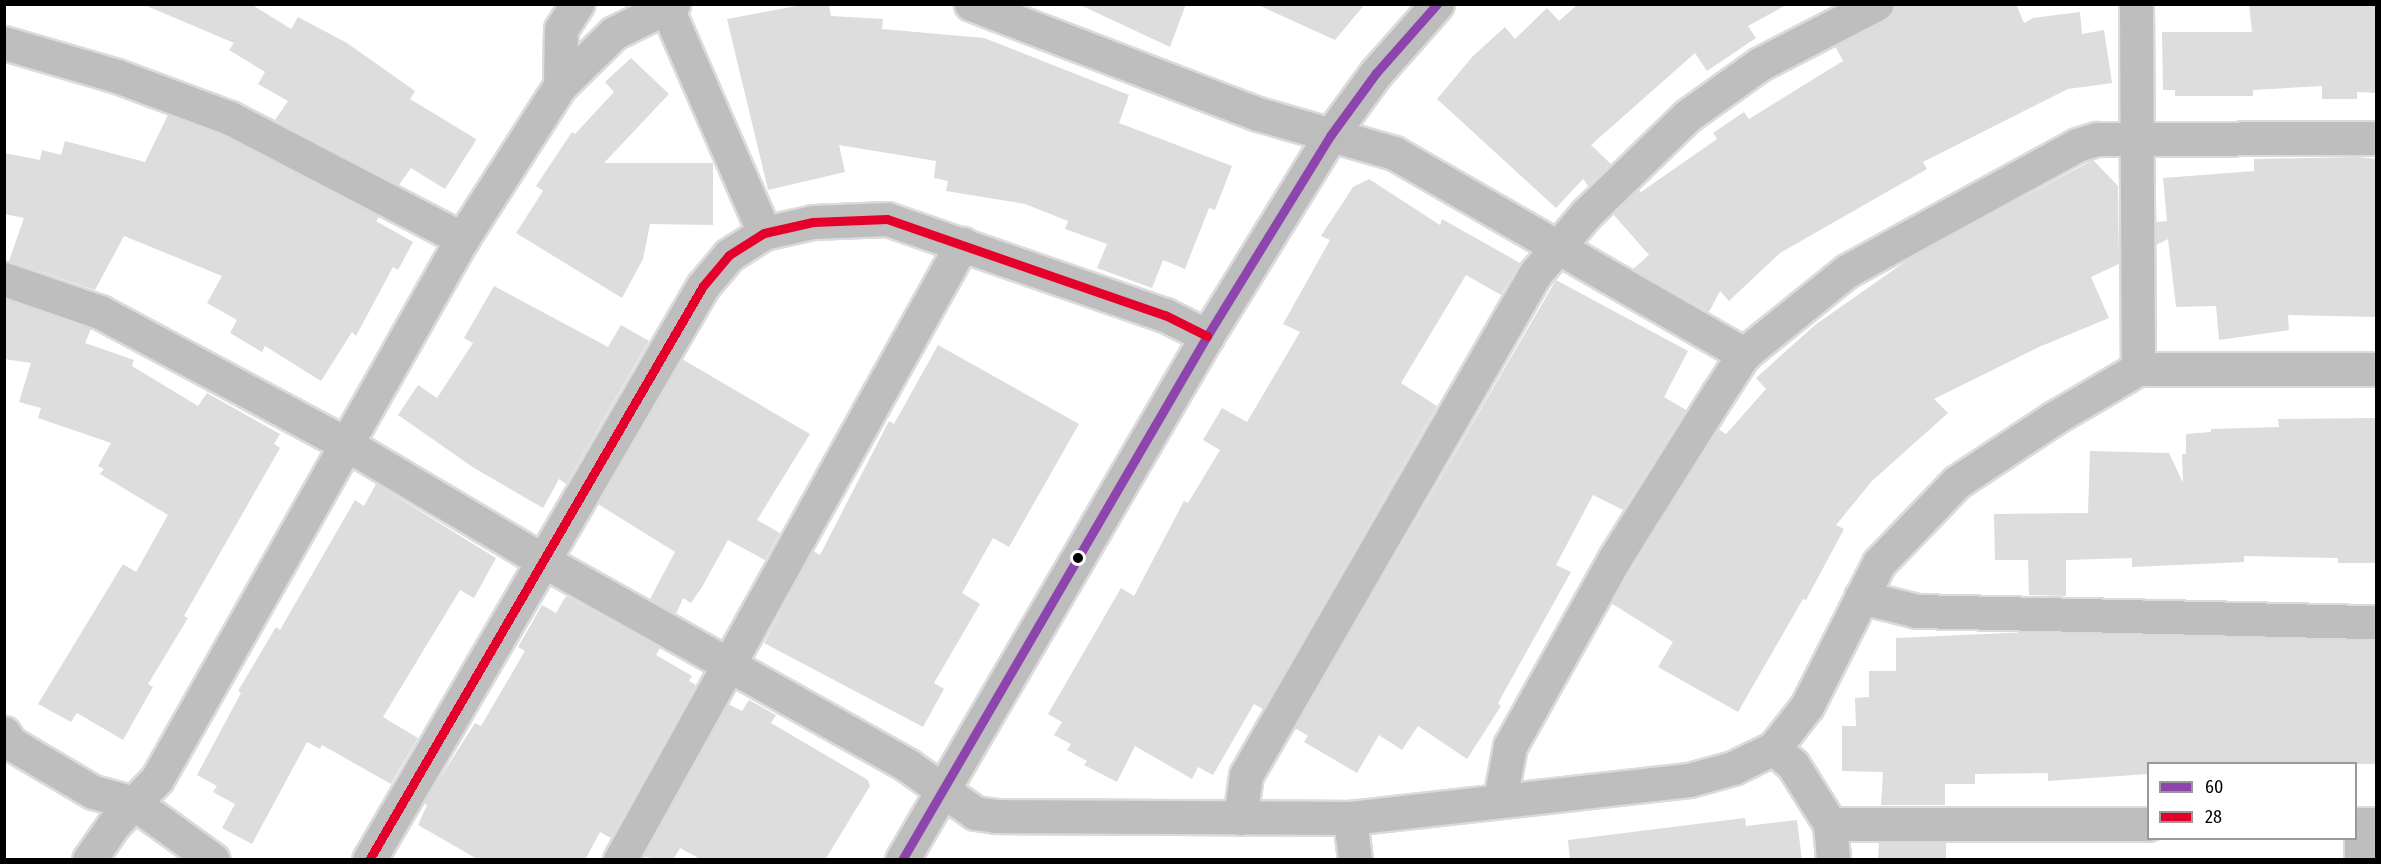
<!DOCTYPE html>
<style>
body{margin:0}
#map{position:relative;width:2381px;height:864px;overflow:hidden;background:#fff;font-family:"Fira Sans Condensed",sans-serif}
div>[style]{position:absolute}
[style*='--x']{left:calc(var(--x)*1px);top:calc(var(--y)*1px);width:calc(var(--w)*1px);rotate:calc(var(--a)*1deg)}
.building>*{inset:0;background:#ddd}
.roads{filter:drop-shadow(2px 0 #dbdbdb) drop-shadow(-2px 0 #dbdbdb) drop-shadow(0 2px #dbdbdb) drop-shadow(0 -2px #dbdbdb)}
.minor>*{height:33px;margin:-16.5px;padding:0 16.5px;transform-origin:16.5px;border-radius:16.5px;background:#bebebe}
.major>*{height:33px;margin:-16.5px;padding:0 16.5px;transform-origin:16.5px;border-radius:16.5px;background:#bdbdbd}
.bus-1>*{height:9px;margin:-4.5px;padding:0 4.5px;transform-origin:4.5px;border-radius:4.5px;background:#8e44ad}
.bus-2>*{height:9px;margin:-4.5px;padding:0 4.5px;transform-origin:4.5px;border-radius:4.5px;background:#e4002b}
.dots>*{width:16px;height:16px;translate:-50% -50%;box-sizing:border-box;border:3px solid #fff;border-radius:50%}
span{translate:-50% -50%;white-space:nowrap;text-align:center;line-height:1.15;-webkit-text-stroke:4.5px #fff;paint-order:stroke}
.frame{position:absolute;inset:0;border:6px solid #000;pointer-events:none}
.legend{position:absolute;left:2147px;top:762px;width:210px;height:78px;box-sizing:border-box;background:#fff;border:2px solid #999;margin:0;padding:8px 10px;list-style:none;font-size:18px;color:#000}
.legend li{display:flex;align-items:center;gap:12px;height:30px}
.legend b{width:30px;border:2px solid #999}
</style>
<div id="map">
<div class="building">
<i style="clip-path:polygon(142px 4px,251px 4px,291px 29px,298px 17px,347px 43px,415px 91px,410px 99px,476px 139px,475px 142px,445px 189px,411px 168px,399px 185px,275px 120px,288px 101px,258px 84px,265px 72px,229px 50px,234px 43px)"></i>
<i style="clip-path:polygon(1078px 4px,1186px 4px,1170px 47px)"></i>
<i style="clip-path:polygon(1256px 4px,1365px 4px,1335px 40px)"></i>
<i style="clip-path:polygon(1578px 4px,1788px 4px,1748px 26px,1756px 38px,1707px 71px,1695px 53px,1591px 145px,1611px 164px,1588px 186px,1583px 179px,1556px 208px,1437px 99px,1473px 56px,1505px 27px,1515px 39px,1547px 8px,1559px 21px)"></i>
<i style="clip-path:polygon(1895px 4px,2016px 4px,2024px 23px,2033px 18px,2080px 12px,2082px 34px,2104px 30px,2112px 83px,2068px 89px,1923px 162px,1927px 169px,1780px 253px,1729px 301px,1720px 291px,1709px 312px,1633px 269px,1649px 255px,1613px 214px,1638px 189px,1641px 192px,1717px 139px,1713px 133px,1744px 112px,1749px 119px,1843px 61px,1835px 46px,1885px 20px)"></i>
<i style="clip-path:polygon(2249px 4px,2376px 4px,2376px 93px,2357px 92px,2357px 99px,2322px 99px,2322px 86px,2253px 90px,2253px 96px,2175px 96px,2175px 90px,2163px 90px,2162px 32px,2252px 32px)"></i>
<i style="clip-path:polygon(802px 5px,829px 5px,831px 16px,883px 19px,882px 29px,984px 38px,1129px 95px,1119px 123px,1232px 166px,1215px 210px,1209px 208px,1185px 269px,1163px 260px,1152px 288px,1097px 268px,1107px 244px,1065px 229px,1068px 221px,1025px 204px,946px 191px,948px 181px,934px 178px,936px 161px,839px 145px,845px 172px,768px 190px,727px 19px)"></i>
<i style="clip-path:polygon(631px 58px,669px 94px,604px 163px,713px 163px,713px 225px,650px 224px,643px 259px,622px 298px,516px 233px,543px 191px,536px 186px,572px 132px,575px 134px,614px 92px,605px 82px)"></i>
<i style="clip-path:polygon(168px 115px,228px 138px,379px 217px,376px 221px,413px 242px,398px 270px,393px 267px,356px 336px,352px 332px,321px 381px,265px 346px,262px 352px,230px 333px,237px 320px,207px 303px,222px 276px,124px 236px,95px 290px,9px 261px,24px 218px,4px 214px,4px 153px,40px 160px,42px 150px,61px 155px,65px 141px,145px 162px)"></i>
<i style="clip-path:polygon(2358px 157px,2376px 159px,2376px 317px,2288px 315px,2289px 330px,2219px 340px,2216px 306px,2176px 307px,2168px 239px,2156px 245px,2156px 222px,2167px 221px,2163px 178px,2254px 171px,2254px 159px)"></i>
<i style="clip-path:polygon(2093px 160px,2118px 186px,2119px 264px,2091px 277px,2109px 318px,2039px 347px,1934px 399px,1948px 413px,1872px 481px,1836px 525px,1844px 529px,1806px 600px,1803px 599px,1738px 712px,1658px 667px,1673px 642px,1611px 603px,1718px 429px,1726px 434px,1766px 389px,1756px 378px,1815px 325px,1912px 257px)"></i>
<i style="clip-path:polygon(1369px 179px,1440px 225px,1442px 219px,1520px 263px,1501px 295px,1466px 275px,1401px 383px,1437px 406px,1263px 709px,1254px 704px,1213px 775px,1198px 767px,1192px 779px,1135px 746px,1117px 782px,1084px 765px,1087px 761px,1067px 750px,1071px 744px,1054px 735px,1062px 722px,1048px 714px,1121px 588px,1134px 596px,1184px 501px,1188px 503px,1220px 450px,1203px 440px,1222px 408px,1247px 422px,1300px 332px,1283px 324px,1330px 240px,1321px 236px,1353px 187px)"></i>
<i style="clip-path:polygon(1556px 280px,1688px 351px,1664px 397px,1686px 410px,1623px 510px,1593px 495px,1556px 565px,1571px 572px,1498px 703px,1501px 706px,1467px 759px,1418px 726px,1402px 750px,1379px 735px,1357px 773px,1304px 742px,1308px 736px,1295px 728px)"></i>
<i style="clip-path:polygon(494px 286px,608px 347px,621px 325px,649px 341px,566px 484px,559px 479px,543px 508px,474px 468px,398px 415px,418px 385px,437px 398px,473px 343px,464px 338px)"></i>
<i style="clip-path:polygon(4px 299px,91px 329px,85px 343px,134px 360px,132px 366px,198px 406px,207px 393px,280px 434px,274px 444px,280px 448px,184px 616px,188px 618px,148px 684px,153px 687px,123px 740px,77px 713px,71px 722px,38px 704px,123px 564px,136px 572px,168px 515px,100px 474px,104px 469px,98px 466px,111px 443px,38px 418px,41px 408px,19px 402px,31px 363px,4px 359px)"></i>
<i style="clip-path:polygon(938px 345px,1079px 424px,1009px 547px,993px 538px,962px 593px,980px 604px,934px 683px,944px 689px,923px 727px,764px 643px,813px 551px,820px 555px,889px 421px,894px 424px)"></i>
<i style="clip-path:polygon(682px 359px,810px 434px,757px 520px,780px 533px,765px 560px,728px 540px,702px 587px,691px 603px,683px 598px,676px 614px,650px 599px,675px 552px,598px 504px)"></i>
<i style="clip-path:polygon(2376px 418px,2376px 563px,2338px 563px,2338px 558px,2244px 556px,2244px 562px,2132px 567px,2132px 558px,2066px 560px,2066px 596px,2029px 595px,2028px 560px,1995px 560px,1994px 514px,2088px 513px,2090px 451px,2169px 453px,2183px 483px,2182px 454px,2186px 454px,2186px 434px,2211px 432px,2211px 429px,2279px 427px,2278px 419px)"></i>
<i style="clip-path:polygon(376px 484px,496px 558px,474px 598px,460px 590px,383px 717px,418px 738px,391px 784px,322px 745px,320px 749px,307px 742px,252px 844px,222px 828px,235px 804px,213px 792px,217px 786px,197px 775px,241px 693px,238px 691px,276px 627px,280px 630px,355px 500px,364px 506px)"></i>
<i style="clip-path:polygon(566px 596px,660px 648px,656px 655px,692px 676px,689px 681px,696px 685px,611px 838px,600px 832px,585px 860px,479px 860px,418px 825px,427px 805px,424px 803px,475px 723px,481px 726px,525px 651px,518px 647px,542px 605px,556px 613px)"></i>
<i style="clip-path:polygon(2031px 632px,2376px 641px,2376px 764px,2148px 764px,2148px 774px,2048px 781px,2048px 773px,1975px 774px,1975px 784px,1945px 784px,1945px 805px,1881px 805px,1883px 772px,1842px 771px,1842px 726px,1856px 726px,1855px 698px,1869px 697px,1869px 671px,1896px 671px,1896px 638px)"></i>
<i style="clip-path:polygon(749px 700px,776px 715px,771px 723px,868px 780px,870px 786px,825px 860px,702px 860px,680px 848px,673px 860px,643px 857px,728px 704px,742px 711px)"></i>
<i style="clip-path:polygon(1745px 818px,1746px 826px,1797px 820px,1802px 860px,1570px 860px,1568px 840px)"></i>
<i style="clip-path:polygon(1879px 843px,1946px 843px,1946px 860px,1878px 860px)"></i>
</div>
<div class="roads">
<div class="minor">
<i style="--x:971;--y:4;--w:307;--a:21"></i>
<i style="--x:1258;--y:114;--w:141;--a:16"></i>
<i style="--x:1394;--y:153;--w:404;--a:29.9"></i>
<i style="--x:2136;--y:4;--w:365;--a:89.7"></i>
<i style="--x:666;--y:6;--w:247;--a:66.6"></i>
<i style="--x:4;--y:43;--w:118;--a:16.3"></i>
<i style="--x:117;--y:76;--w:121;--a:20.4"></i>
<i style="--x:230;--y:118;--w:262;--a:27.5"></i>
<i style="--x:560;--y:86;--w:76;--a:-44.5"></i>
<i style="--x:614;--y:33;--w:66;--a:-26.2"></i>
<i style="--x:4;--y:279;--w:102;--a:19"></i>
<i style="--x:100;--y:312;--w:281;--a:28.2"></i>
<i style="--x:348;--y:445;--w:226;--a:30.7"></i>
<i style="--x:542;--y:560;--w:419;--a:29.3"></i>
<i style="--x:907;--y:765;--w:83;--a:35.2"></i>
<i style="--x:975;--y:813;--w:21;--a:8"></i>
<i style="--x:996;--y:816;--w:354;--a:0.3"></i>
<i style="--x:1350;--y:818;--w:341;--a:-6.4"></i>
<i style="--x:1689;--y:780;--w:46;--a:-15.3"></i>
<i style="--x:1733;--y:768;--w:46;--a:-26"></i>
<i style="--x:1774;--y:748;--w:53;--a:-51.8"></i>
<i style="--x:1807;--y:706;--w:160;--a:-63.3"></i>
<i style="--x:1879;--y:563;--w:112;--a:-46.1"></i>
<i style="--x:1957;--y:482;--w:116;--a:-33.4"></i>
<i style="--x:2054;--y:418;--w:97;--a:-30.3"></i>
<i style="--x:2138;--y:369;--w:238;--a:0"></i>
<i style="--x:1861;--y:597;--w:58;--a:14"></i>
<i style="--x:1917;--y:611;--w:459;--a:1.4"></i>
<i style="--x:4;--y:733;--w:12;--a:59"></i>
<i style="--x:10;--y:743;--w:96;--a:30.6"></i>
<i style="--x:93;--y:792;--w:42;--a:15"></i>
<i style="--x:134;--y:803;--w:97;--a:35.8"></i>
<i style="--x:1774;--y:748;--w:25;--a:42"></i>
<i style="--x:1793;--y:765;--w:70;--a:57.9"></i>
<i style="--x:1830;--y:824;--w:36;--a:85"></i>
<i style="--x:1500;--y:799;--w:54;--a:-79.3"></i>
<i style="--x:1510;--y:746;--w:215;--a:-60.8"></i>
<i style="--x:1615;--y:558;--w:194;--a:-57.9"></i>
<i style="--x:1718;--y:394;--w:48;--a:-57"></i>
<i style="--x:1744;--y:354;--w:132;--a:-38.9"></i>
<i style="--x:1847;--y:271;--w:262;--a:-28.7"></i>
<i style="--x:2077;--y:145;--w:21;--a:-17"></i>
<i style="--x:2097;--y:139;--w:279;--a:-0.2"></i>
<i style="--x:1240;--y:818;--w:43;--a:-82.1"></i>
<i style="--x:1246;--y:775;--w:578;--a:-60.02"></i>
<i style="--x:1535;--y:274;--w:79;--a:-49.6"></i>
<i style="--x:1586;--y:214;--w:141;--a:-44.1"></i>
<i style="--x:1687;--y:116;--w:90;--a:-35.5"></i>
<i style="--x:1760;--y:64;--w:131;--a:-27.3"></i>
<i style="--x:1350;--y:818;--w:42;--a:83.2"></i>
<i style="--x:1830;--y:824;--w:318;--a:0"></i>
<i style="--x:89;--y:860;--w:44;--a:-55.2"></i>
<i style="--x:114;--y:824;--w:62;--a:-46.3"></i>
<i style="--x:157;--y:779;--w:620;--a:-60.54"></i>
<i style="--x:462;--y:239;--w:182;--a:-57.4"></i>
<i style="--x:560;--y:86;--w:57;--a:-89"></i>
<i style="--x:561;--y:29;--w:30;--a:-57"></i>
<i style="--x:369;--y:860;--w:664;--a:-59.81"></i>
<i style="--x:703;--y:286;--w:40;--a:-50"></i>
<i style="--x:729;--y:255;--w:41;--a:-32.2"></i>
<i style="--x:764;--y:233;--w:50;--a:-12.7"></i>
<i style="--x:813;--y:222;--w:74;--a:-2.3"></i>
<i style="--x:887;--y:219;--w:294;--a:19.1"></i>
<i style="--x:1165;--y:315;--w:47;--a:26.6"></i>
<i style="--x:620;--y:860;--w:705;--a:-60.96"></i>
<i style="--x:2361;--y:860;--w:36;--a:-90"></i>
<i style="--x:2361;--y:824;--w:15;--a:0"></i>
</div>
<div class="major">
<i style="--x:902;--y:860;--w:606;--a:-59.8"></i>
<i style="--x:1207;--y:336;--w:235;--a:-58.4"></i>
<i style="--x:1330;--y:136;--w:78;--a:-53.9"></i>
<i style="--x:1376;--y:73;--w:92;--a:-48.5"></i>
</div>
</div>
<div class="bus-1">
<i style="--x:902;--y:860;--w:606;--a:-59.8"></i>
<i style="--x:1207;--y:336;--w:235;--a:-58.4"></i>
<i style="--x:1330;--y:136;--w:78;--a:-53.9"></i>
<i style="--x:1376;--y:73;--w:92;--a:-48.5"></i>
</div>
<div class="bus-2">
<i style="--x:369;--y:860;--w:664;--a:-59.81"></i>
<i style="--x:703;--y:286;--w:40;--a:-50"></i>
<i style="--x:729;--y:255;--w:41;--a:-32.2"></i>
<i style="--x:764;--y:233;--w:50;--a:-12.7"></i>
<i style="--x:813;--y:222;--w:74;--a:-2.3"></i>
<i style="--x:887;--y:219;--w:294;--a:19.1"></i>
<i style="--x:1165;--y:315;--w:47;--a:26.6"></i>
</div>
<div class="dots">
<i style="left:1078px;top:558px;background:#000"></i>
</div>
<div class="frame"></div>
<ul class="legend">
<li><b style="height:8px;background:#8e44ad"></b>60</li>
<li><b style="height:8px;background:#e4002b"></b>28</li>
</ul>
</div>
